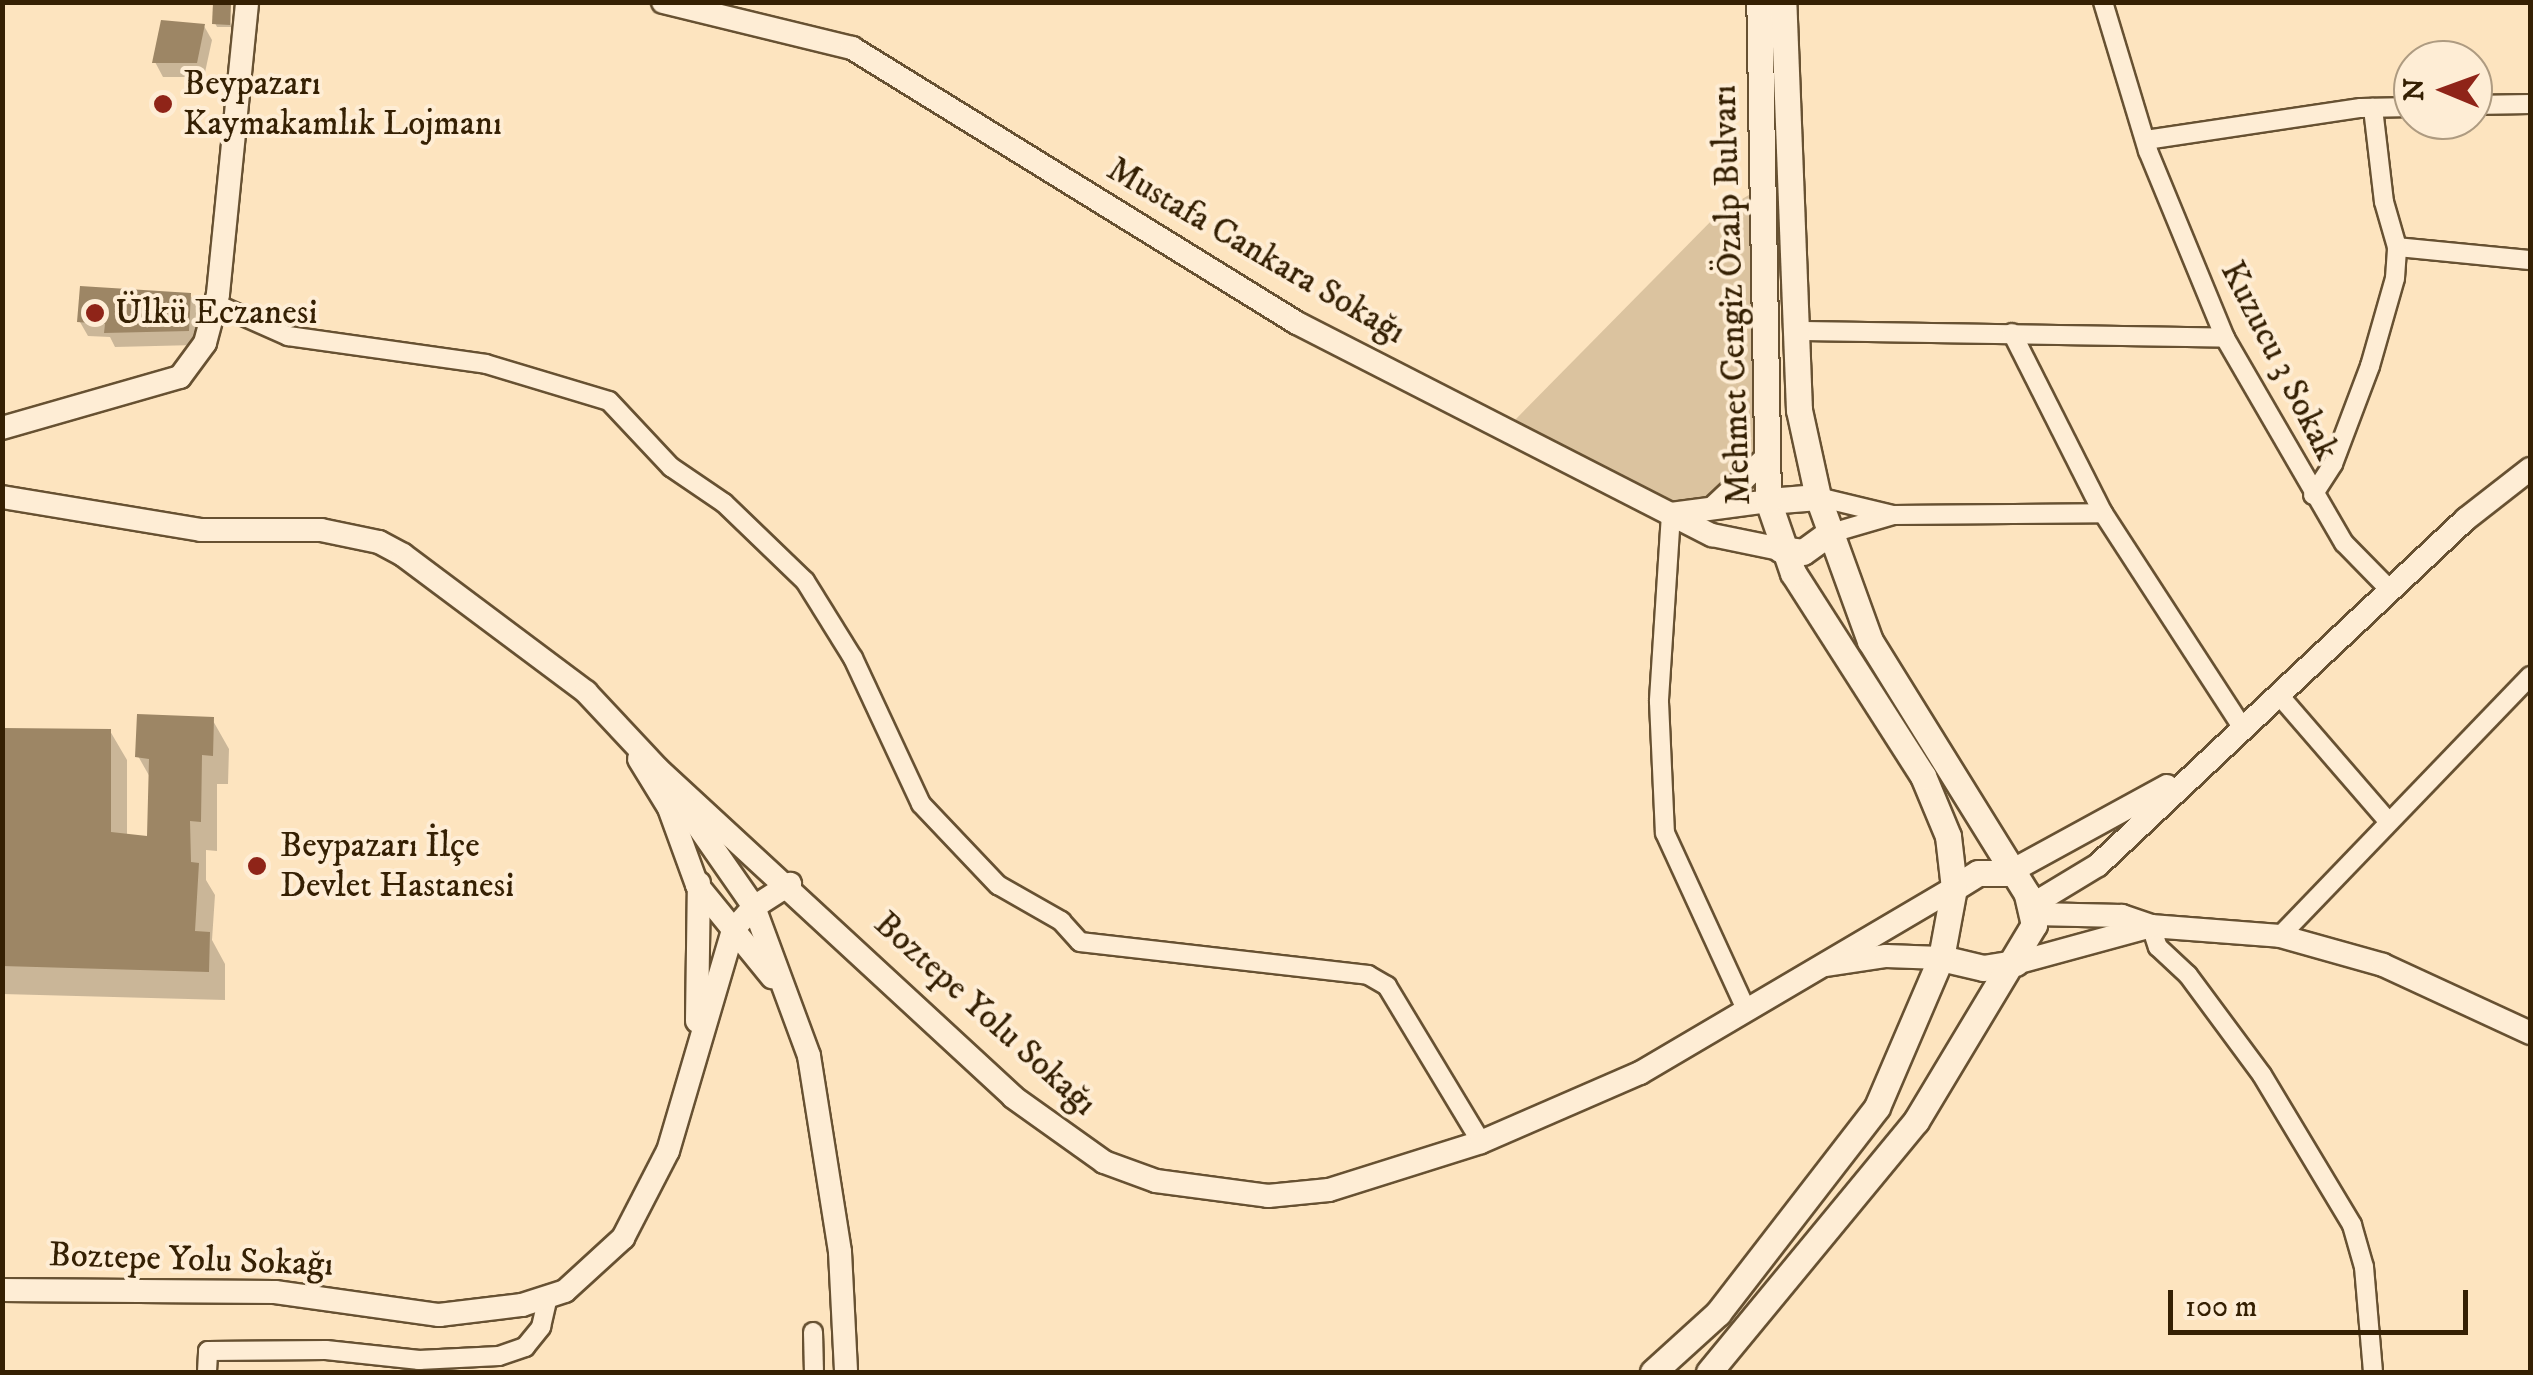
<!DOCTYPE html>
<meta charset="utf-8">
<style>
body{margin:0}
#map{position:relative;width:2533px;height:1375px;overflow:hidden;background:#fde4bf;font-family:"IM FELL DW Pica",serif}
div>[style]{position:absolute}
[style*='--x']{left:calc(var(--x)*1px);top:calc(var(--y)*1px);width:calc(var(--w)*1px);rotate:calc(var(--a)*1deg)}
.green>*{inset:0;background:#dbc39f}
.shadow>*{inset:0;background:#0003}
.building>*{inset:0;background:#9d8665}
.roads{filter:drop-shadow(2px 0 #675132) drop-shadow(-2px 0 #675132) drop-shadow(0 2px #675132) drop-shadow(0 -2px #675132)}
.minor>*{height:18px;margin:-9px;padding:0 9px;transform-origin:9px;border-radius:9px;background:#feedd5}
.tertiary>*{height:22px;margin:-11px;padding:0 11px;transform-origin:11px;border-radius:11px;background:#feedd5}
.secondary>*{height:25px;margin:-12.5px;padding:0 12.5px;transform-origin:12.5px;border-radius:12.5px;background:#feedd5}
.dots>*{width:28px;height:28px;translate:-50% -50%;box-sizing:border-box;border:5px solid #feedd5;border-radius:50%}
span{translate:-50% -50%;white-space:nowrap;text-align:center;line-height:1.15;-webkit-text-stroke:8px #feedd5;paint-order:stroke}
.poi-label{font-size:35px;color:#352003}
.left{translate:0 -50%;text-align:left}
.street-label{font-size:35px;color:#352003}
.frame{position:absolute;inset:0;border:5px solid #352003;pointer-events:none}
.north{position:absolute;left:2393px;top:40px;width:100px;height:100px;box-sizing:border-box;background:#feedd5;border:2px solid #ae9b81;border-radius:50%;rotate:271deg;font-size:28px;font-weight:700;line-height:40px;text-align:center;color:#352003}
.north::after{content:'';display:block;margin:auto;width:35px;height:45px;background:#8f2418;clip-path:polygon(50% 0,100% 100%,50% 72%,0 100%)}
.scale{position:absolute;left:2168px;top:1290px;width:300px;height:45px;box-sizing:border-box;border:5px solid #352003;border-top:0;padding-left:12px;font-size:30px;line-height:35px;white-space:nowrap;color:#352003;-webkit-text-stroke:8px #feedd5;paint-order:stroke}
</style>
<div id="map">
<div class="green">
<i style="clip-path:polygon(1754px 192px,1757px 438px,1754px 455px,1731px 481px,1695px 502px,1677px 503px,1514px 421px,1720px 212px)"></i>
</div>
<div class="shadow">
<i style="clip-path:polygon(230px 6px,231px 27px,217px 27px,215px 23px)"></i>
<i style="clip-path:polygon(204px 26px,212px 40px,204px 77px,163px 77px,155px 62px)"></i>
<i style="clip-path:polygon(190px 295px,198px 310px,196px 345px,115px 347px,110px 337px,88px 336px,80px 322px)"></i>
<i style="clip-path:polygon(212px 719px,229px 749px,228px 784px,217px 784px,217px 851px,206px 850px,206px 880px,215px 895px,212px 940px,225px 964px,225px 1000px,2px 994px,2px 730px,110px 731px,127px 760px,127px 836px,149px 839px,151px 779px,138px 756px)"></i>
</div>
<div class="building">
<i style="clip-path:polygon(213px 3px,231px 4px,230px 25px,212px 24px)"></i>
<i style="clip-path:polygon(161px 20px,205px 24px,197px 63px,152px 63px)"></i>
<i style="clip-path:polygon(80px 286px,191px 293px,189px 331px,104px 333px,105px 324px,77px 322px)"></i>
<i style="clip-path:polygon(137px 714px,214px 717px,213px 756px,202px 755px,201px 822px,190px 821px,191px 862px,199px 863px,195px 931px,210px 932px,209px 972px,2px 966px,2px 728px,111px 729px,111px 832px,147px 836px,149px 759px,135px 757px)"></i>
</div>
<div class="roads">
<div class="minor">
<i style="--x:2103;--y:2;--w:156;--a:73.2"></i>
<i style="--x:2148;--y:151;--w:202;--a:67.6"></i>
<i style="--x:2225;--y:338;--w:237;--a:59.9"></i>
<i style="--x:2344;--y:543;--w:66;--a:45.6"></i>
<i style="--x:2473;--y:105;--w:57;--a:-1"></i>
<i style="--x:2146;--y:140;--w:217;--a:-8.5"></i>
<i style="--x:2361;--y:108;--w:52;--a:-1.1"></i>
<i style="--x:2397;--y:247;--w:134;--a:5.6"></i>
<i style="--x:216;--y:304;--w:79;--a:24"></i>
<i style="--x:288;--y:336;--w:200;--a:8"></i>
<i style="--x:486;--y:364;--w:128;--a:16.7"></i>
<i style="--x:609;--y:401;--w:91;--a:46.8"></i>
<i style="--x:671;--y:467;--w:64;--a:34.2"></i>
<i style="--x:724;--y:503;--w:112;--a:43.9"></i>
<i style="--x:805;--y:581;--w:91;--a:58.1"></i>
<i style="--x:853;--y:658;--w:161;--a:65"></i>
<i style="--x:921;--y:804;--w:112;--a:46.5"></i>
<i style="--x:998;--y:885;--w:73;--a:29.7"></i>
<i style="--x:1061;--y:921;--w:28;--a:48"></i>
<i style="--x:1080;--y:942;--w:290;--a:6.5"></i>
<i style="--x:1368;--y:975;--w:22;--a:30"></i>
<i style="--x:1387;--y:986;--w:182;--a:58.9"></i>
<i style="--x:1797;--y:331;--w:428;--a:0.9"></i>
<i style="--x:2012;--y:333;--w:202;--a:63.2"></i>
<i style="--x:2103;--y:513;--w:255;--a:57"></i>
<i style="--x:2313;--y:495;--w:37;--a:-57"></i>
<i style="--x:2333;--y:464;--w:105;--a:-69.3"></i>
<i style="--x:2370;--y:366;--w:91;--a:-74.1"></i>
<i style="--x:2395;--y:278;--w:31;--a:-86"></i>
<i style="--x:2397;--y:247;--w:47;--a:-106.1"></i>
<i style="--x:2384;--y:202;--w:95;--a:-96.7"></i>
<i style="--x:1818;--y:497;--w:77;--a:13.5"></i>
<i style="--x:1893;--y:515;--w:68;--a:163.7"></i>
<i style="--x:1671;--y:514;--w:188;--a:93.7"></i>
<i style="--x:1659;--y:702;--w:131;--a:87.4"></i>
<i style="--x:1665;--y:833;--w:194;--a:65.3"></i>
<i style="--x:1893;--y:515;--w:210;--a:-0.5"></i>
<i style="--x:2278;--y:694;--w:167;--a:49.1"></i>
<i style="--x:2151;--y:926;--w:22;--a:72"></i>
<i style="--x:2158;--y:947;--w:41;--a:43"></i>
<i style="--x:2188;--y:975;--w:124;--a:53.5"></i>
<i style="--x:2262;--y:1075;--w:175;--a:59"></i>
<i style="--x:2352;--y:1225;--w:44;--a:74.1"></i>
<i style="--x:2364;--y:1267;--w:105;--a:85.1"></i>
<i style="--x:2280;--y:936;--w:361;--a:-46.1"></i>
<i style="--x:813;--y:1332;--w:40;--a:88.6"></i>
<i style="--x:207;--y:1372;--w:21;--a:-87"></i>
<i style="--x:208;--y:1351;--w:118;--a:-0.5"></i>
<i style="--x:326;--y:1350;--w:94;--a:6.1"></i>
<i style="--x:419;--y:1360;--w:80;--a:-2.9"></i>
<i style="--x:499;--y:1356;--w:28;--a:-19"></i>
<i style="--x:525;--y:1347;--w:26;--a:-51"></i>
<i style="--x:541;--y:1327;--w:31;--a:-77"></i>
</div>
<div class="tertiary">
<i style="--x:663;--y:2;--w:195;--a:13.7"></i>
<i style="--x:852;--y:48;--w:523;--a:31.72"></i>
<i style="--x:1297;--y:323;--w:466;--a:27.1"></i>
<i style="--x:1712;--y:535;--w:69;--a:11.6"></i>
<i style="--x:2;--y:428;--w:185;--a:-16"></i>
<i style="--x:180;--y:377;--w:42;--a:-53.7"></i>
<i style="--x:205;--y:343;--w:51;--a:-75.1"></i>
<i style="--x:218;--y:294;--w:293;--a:-84.3"></i>
<i style="--x:2;--y:497;--w:202;--a:9.4"></i>
<i style="--x:201;--y:530;--w:120;--a:0"></i>
<i style="--x:321;--y:530;--w:59;--a:11.7"></i>
<i style="--x:379;--y:542;--w:27;--a:28"></i>
<i style="--x:403;--y:555;--w:229;--a:36.8"></i>
<i style="--x:586;--y:692;--w:104;--a:46.9"></i>
<i style="--x:657;--y:768;--w:485;--a:42.7"></i>
<i style="--x:1013;--y:1097;--w:112;--a:35.5"></i>
<i style="--x:1104;--y:1162;--w:55;--a:20.1"></i>
<i style="--x:1156;--y:1181;--w:113;--a:7.6"></i>
<i style="--x:1268;--y:1196;--w:61;--a:-5.6"></i>
<i style="--x:1329;--y:1190;--w:159;--a:-17.5"></i>
<i style="--x:1481;--y:1142;--w:173;--a:-23.5"></i>
<i style="--x:1640;--y:1073;--w:364;--a:-30.5"></i>
<i style="--x:1715;--y:506;--w:70;--a:-43.3"></i>
<i style="--x:1671;--y:514;--w:98;--a:-7.6"></i>
<i style="--x:639;--y:759;--w:57;--a:58.5"></i>
<i style="--x:669;--y:808;--w:82;--a:70"></i>
<i style="--x:697;--y:885;--w:119;--a:50.8"></i>
<i style="--x:679;--y:799;--w:131;--a:55.2"></i>
<i style="--x:754;--y:907;--w:159;--a:69.7"></i>
<i style="--x:809;--y:1056;--w:198;--a:81"></i>
<i style="--x:840;--y:1252;--w:120;--a:87.1"></i>
<i style="--x:2008;--y:873;--w:181;--a:-28.7"></i>
<i style="--x:2032;--y:905;--w:77;--a:-31.2"></i>
<i style="--x:2098;--y:865;--w:505;--a:-43.24"></i>
<i style="--x:2466;--y:519;--w:81;--a:-38"></i>
<i style="--x:2151;--y:926;--w:129;--a:4.4"></i>
<i style="--x:2280;--y:936;--w:107;--a:15.7"></i>
<i style="--x:2383;--y:965;--w:162;--a:24.8"></i>
<i style="--x:2016;--y:963;--w:140;--a:-15.3"></i>
<i style="--x:2151;--y:926;--w:31;--a:-161"></i>
<i style="--x:2122;--y:916;--w:88;--a:-178.7"></i>
<i style="--x:1825;--y:965;--w:62;--a:-8.4"></i>
<i style="--x:1886;--y:956;--w:55;--a:2.1"></i>
<i style="--x:697;--y:1021;--w:138;--a:-89.2"></i>
<i style="--x:2;--y:1290;--w:273;--a:0.4"></i>
<i style="--x:275;--y:1292;--w:166;--a:8"></i>
<i style="--x:439;--y:1315;--w:84;--a:-6.9"></i>
<i style="--x:522;--y:1305;--w:45;--a:-18"></i>
<i style="--x:565;--y:1291;--w:79;--a:-42.4"></i>
<i style="--x:623;--y:1238;--w:98;--a:-62.7"></i>
<i style="--x:668;--y:1151;--w:230;--a:-73.6"></i>
<i style="--x:733;--y:930;--w:31;--a:-48"></i>
<i style="--x:754;--y:907;--w:43;--a:-32.6"></i>
</div>
<div class="secondary">
<i style="--x:1768;--y:501;--w:50;--a:-4.6"></i>
<i style="--x:1780;--y:549;--w:23;--a:7"></i>
<i style="--x:1803;--y:552;--w:31;--a:-36"></i>
<i style="--x:1954;--y:888;--w:28;--a:-32"></i>
<i style="--x:1978;--y:873;--w:30;--a:0"></i>
<i style="--x:1941;--y:958;--w:43;--a:13.4"></i>
<i style="--x:1983;--y:968;--w:33;--a:-9"></i>
<i style="--x:1653;--y:1372;--w:88;--a:-42.2"></i>
<i style="--x:1718;--y:1313;--w:260;--a:-52.3"></i>
<i style="--x:1877;--y:1107;--w:162;--a:-66.8"></i>
<i style="--x:1941;--y:958;--w:71;--a:-79.5"></i>
<i style="--x:1954;--y:888;--w:52;--a:-96.6"></i>
<i style="--x:1948;--y:836;--w:65;--a:-112.6"></i>
<i style="--x:1923;--y:776;--w:241;--a:-122.6"></i>
<i style="--x:1793;--y:573;--w:76;--a:-109.1"></i>
<i style="--x:1768;--y:501;--w:499;--a:-91"></i>
<i style="--x:1709;--y:1372;--w:325;--a:-50.5"></i>
<i style="--x:1916;--y:1121;--w:229;--a:-59"></i>
<i style="--x:2034;--y:925;--w:32;--a:-103"></i>
<i style="--x:2027;--y:894;--w:298;--a:-121.8"></i>
<i style="--x:1870;--y:641;--w:153;--a:-109.9"></i>
<i style="--x:1818;--y:497;--w:89;--a:-102.3"></i>
<i style="--x:1799;--y:410;--w:408;--a:-92.2"></i>
</div>
</div>
<div class="dots">
<i style="left:163px;top:104px;background:#8f2418"></i>
<i style="left:95px;top:313px;background:#8f2418"></i>
<i style="left:257px;top:866px;background:#8f2418"></i>
</div>
<div class="poi-label">
<span class="left" style="left:183px;top:104px">Beypazarı<br>Kaymakamlık Lojmanı</span>
<span class="left" style="left:115px;top:313px">Ülkü Eczanesi</span>
<span class="left" style="left:280px;top:866px">Beypazarı İlçe<br>Devlet Hastanesi</span>
</div>
<div class="street-label">
<span style="left:1256px;top:251px;rotate:30deg">Mustafa Cankara Sokağı</span>
<span style="left:1732px;top:295px;rotate:-92deg">Mehmet Cengiz Özalp Bulvarı</span>
<span style="left:2279px;top:361px;rotate:63deg">Kuzucu 3 Sokak</span>
<span style="left:985px;top:1014px;rotate:42deg">Boztepe Yolu Sokağı</span>
<span style="left:191px;top:1260px;rotate:2deg">Boztepe Yolu Sokağı</span>
</div>
<div class="frame"></div>
<div class="north">N</div>
<div class="scale">100 m</div>
</div>
